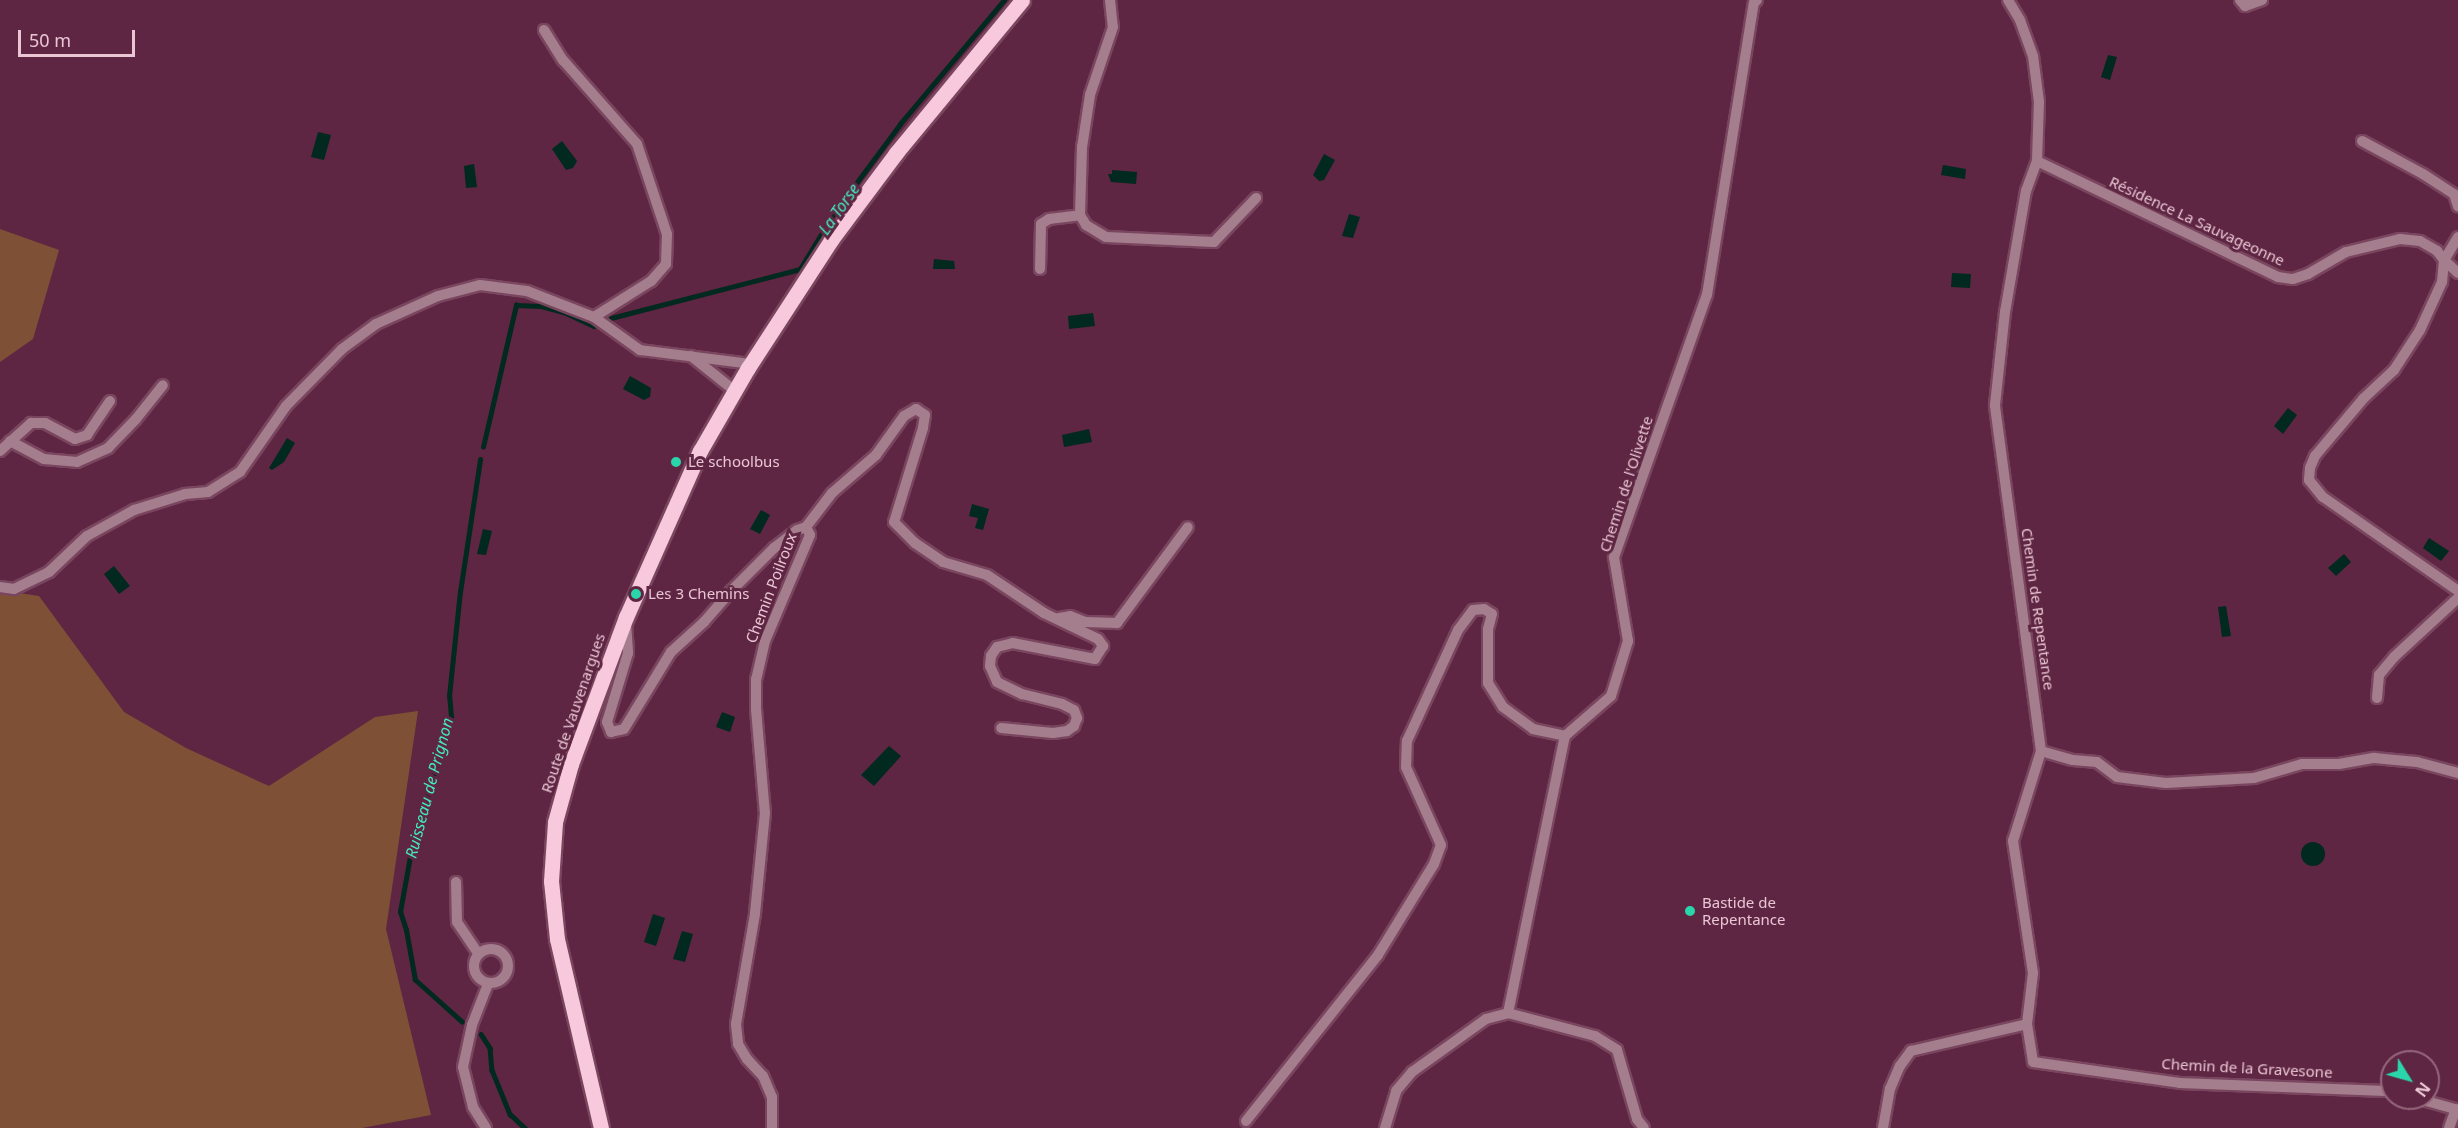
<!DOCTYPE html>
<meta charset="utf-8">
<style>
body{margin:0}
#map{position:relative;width:2458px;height:1128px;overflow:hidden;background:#5e2642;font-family:"Noto Sans",sans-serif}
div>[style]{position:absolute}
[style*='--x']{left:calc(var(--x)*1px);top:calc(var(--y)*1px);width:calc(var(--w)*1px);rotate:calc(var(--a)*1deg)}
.green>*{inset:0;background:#7e5136}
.water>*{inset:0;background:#01291f}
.round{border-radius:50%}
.stream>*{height:4.5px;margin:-2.25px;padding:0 2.25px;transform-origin:2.25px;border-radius:2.25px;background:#01291f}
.roads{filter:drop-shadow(2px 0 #7a465f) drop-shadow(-2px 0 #7a465f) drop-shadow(0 2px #7a465f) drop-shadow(0 -2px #7a465f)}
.minor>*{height:10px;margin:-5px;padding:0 5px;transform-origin:5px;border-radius:5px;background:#a57e8e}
.minor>.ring{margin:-5px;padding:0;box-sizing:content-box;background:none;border:10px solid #a57e8e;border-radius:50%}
.major>*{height:15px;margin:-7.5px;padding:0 7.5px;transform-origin:7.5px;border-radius:7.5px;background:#f8c8dc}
.dots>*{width:16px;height:16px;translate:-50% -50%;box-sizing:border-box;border:3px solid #5e2642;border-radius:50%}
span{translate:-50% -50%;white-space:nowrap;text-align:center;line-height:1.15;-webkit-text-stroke:6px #5e2642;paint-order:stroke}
.street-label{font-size:15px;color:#eac6d5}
.poi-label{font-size:15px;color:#eac6d5}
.left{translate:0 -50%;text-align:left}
.water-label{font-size:16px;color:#42ebc0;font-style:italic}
.north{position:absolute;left:2380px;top:1050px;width:60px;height:60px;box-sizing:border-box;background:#5e2642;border:2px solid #96667d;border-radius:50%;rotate:127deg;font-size:16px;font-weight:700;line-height:24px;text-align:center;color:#eac6d5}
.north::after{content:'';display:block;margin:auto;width:21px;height:27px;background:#2ad5ac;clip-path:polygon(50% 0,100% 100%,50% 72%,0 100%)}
.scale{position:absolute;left:18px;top:30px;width:117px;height:27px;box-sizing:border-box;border:3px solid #eac6d5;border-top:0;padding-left:8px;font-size:18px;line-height:21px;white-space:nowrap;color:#eac6d5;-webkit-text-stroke:4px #5e2642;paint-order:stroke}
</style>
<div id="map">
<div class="green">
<i style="clip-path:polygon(0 229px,59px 250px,33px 339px,0 362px)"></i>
<i style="clip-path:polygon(0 590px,39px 596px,124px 712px,186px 748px,269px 786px,375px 717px,418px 711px,386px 929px,431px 1115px,362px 1128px,0 1128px)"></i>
</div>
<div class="water">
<i style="clip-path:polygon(2108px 55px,2117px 57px,2110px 80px,2101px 77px)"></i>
<i style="clip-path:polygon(318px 132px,331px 135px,324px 160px,311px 157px)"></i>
<i style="clip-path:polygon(562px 141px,577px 161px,573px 168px,566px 170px,552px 149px)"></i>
<i style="clip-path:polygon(1324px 154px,1335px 160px,1324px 180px,1319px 181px,1313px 175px)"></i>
<i style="clip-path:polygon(474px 164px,477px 187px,466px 188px,464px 166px)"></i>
<i style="clip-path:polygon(1943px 165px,1966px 169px,1965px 179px,1941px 175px)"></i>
<i style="clip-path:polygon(1112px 170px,1137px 172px,1136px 184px,1111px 182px,1108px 174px,1112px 174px)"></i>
<i style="clip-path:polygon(1349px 214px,1360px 217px,1353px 238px,1342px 236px)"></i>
<i style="clip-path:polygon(934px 259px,954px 261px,955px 269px,933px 269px)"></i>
<i style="clip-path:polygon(1952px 273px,1971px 274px,1970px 288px,1951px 287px)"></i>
<i style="clip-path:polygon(1093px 313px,1095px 326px,1069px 329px,1068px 316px)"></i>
<i style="clip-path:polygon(630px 376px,651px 388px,650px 397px,644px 400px,623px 389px)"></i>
<i style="clip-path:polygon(2288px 408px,2297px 415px,2283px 434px,2274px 426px)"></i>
<i style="clip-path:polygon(1089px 429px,1092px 442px,1064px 447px,1062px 435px)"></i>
<i style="clip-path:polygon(287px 438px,295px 443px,284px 462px,272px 470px,269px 468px)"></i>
<i style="clip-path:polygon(972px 504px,989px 509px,983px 530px,975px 528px,978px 518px,969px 516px)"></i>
<i style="clip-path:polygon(761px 510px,770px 515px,760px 534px,750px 529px)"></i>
<i style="clip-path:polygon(483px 529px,492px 531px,486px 555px,477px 554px)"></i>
<i style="clip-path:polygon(2429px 538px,2449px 551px,2441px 561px,2423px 548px)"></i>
<i style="clip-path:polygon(2344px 554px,2351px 562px,2336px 576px,2328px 568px)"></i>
<i style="clip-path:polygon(114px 566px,130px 586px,119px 594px,104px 574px)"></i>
<i style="clip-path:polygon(2226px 606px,2231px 636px,2222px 637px,2218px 607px)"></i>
<i style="clip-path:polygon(722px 712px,735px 717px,730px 732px,716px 727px)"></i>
<i style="clip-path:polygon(889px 746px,901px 756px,874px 786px,861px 775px)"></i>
<i class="round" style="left:2301px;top:842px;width:24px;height:24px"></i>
<i style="clip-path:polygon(653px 914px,665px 918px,656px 946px,644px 942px)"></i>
<i style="clip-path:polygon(682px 931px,693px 934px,685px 962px,673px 959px)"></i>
</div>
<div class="stream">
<i style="--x:611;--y:318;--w:195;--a:-14.5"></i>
<i style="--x:800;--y:269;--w:66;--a:-58.7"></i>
<i style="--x:834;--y:213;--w:111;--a:-53.4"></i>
<i style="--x:900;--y:124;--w:162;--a:-50"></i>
<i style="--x:483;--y:447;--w:146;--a:-76.9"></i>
<i style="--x:516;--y:305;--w:25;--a:2"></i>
<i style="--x:541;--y:306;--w:24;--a:15"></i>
<i style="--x:564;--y:312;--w:33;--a:25"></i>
<i style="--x:462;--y:1022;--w:63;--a:-138.2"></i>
<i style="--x:415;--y:980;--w:51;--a:-100.2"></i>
<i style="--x:406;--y:930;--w:19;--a:-108"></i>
<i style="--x:400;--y:912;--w:62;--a:-79.8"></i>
<i style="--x:411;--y:851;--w:140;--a:-73.4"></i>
<i style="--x:451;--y:717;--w:21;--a:-95"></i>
<i style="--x:449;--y:696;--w:105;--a:-84"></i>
<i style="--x:460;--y:592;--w:134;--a:-81.4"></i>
<i style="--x:481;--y:1034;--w:17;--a:57"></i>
<i style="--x:490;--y:1048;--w:22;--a:85"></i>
<i style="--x:492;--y:1070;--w:48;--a:67.8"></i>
<i style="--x:510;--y:1114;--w:21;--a:43"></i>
</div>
<div class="roads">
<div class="minor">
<i style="--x:1110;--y:0;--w:27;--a:84"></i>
<i style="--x:1113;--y:27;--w:72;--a:108.7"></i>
<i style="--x:1090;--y:95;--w:53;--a:98.7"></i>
<i style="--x:1082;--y:147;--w:68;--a:91.7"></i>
<i style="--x:1080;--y:215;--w:12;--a:59"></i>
<i style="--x:1086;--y:225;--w:23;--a:31"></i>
<i style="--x:1106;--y:237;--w:108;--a:2.7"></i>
<i style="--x:1214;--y:242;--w:61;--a:-46.3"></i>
<i style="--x:2240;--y:0;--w:8;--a:50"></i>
<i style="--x:2245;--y:6;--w:18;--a:-19"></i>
<i style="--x:544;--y:30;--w:36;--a:58"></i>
<i style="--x:563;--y:60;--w:112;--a:48.6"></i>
<i style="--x:637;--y:144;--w:95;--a:71.6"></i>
<i style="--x:667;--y:234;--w:30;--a:92"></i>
<i style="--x:666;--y:264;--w:23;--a:131"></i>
<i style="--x:651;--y:281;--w:67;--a:147.7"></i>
<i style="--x:2362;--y:141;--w:69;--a:28.4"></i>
<i style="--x:2423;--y:174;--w:37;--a:33"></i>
<i style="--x:2454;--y:194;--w:13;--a:72"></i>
<i style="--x:2037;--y:161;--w:267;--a:25.7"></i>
<i style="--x:2278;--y:277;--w:15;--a:8"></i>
<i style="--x:2293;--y:279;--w:16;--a:-18"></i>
<i style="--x:2308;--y:274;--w:44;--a:-30.1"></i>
<i style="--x:2346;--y:252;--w:56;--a:-13.5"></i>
<i style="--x:2400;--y:239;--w:20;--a:6"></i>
<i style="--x:2420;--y:241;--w:20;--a:30"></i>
<i style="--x:2437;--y:251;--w:11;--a:52"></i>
<i style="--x:2444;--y:260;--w:22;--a:95"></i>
<i style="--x:2442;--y:282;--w:53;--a:114.6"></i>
<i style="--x:2420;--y:330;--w:48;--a:123"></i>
<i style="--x:2394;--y:370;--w:42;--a:136.9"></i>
<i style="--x:2363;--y:399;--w:75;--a:130.1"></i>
<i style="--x:2315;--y:456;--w:13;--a:113"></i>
<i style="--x:2310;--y:468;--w:12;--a:95"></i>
<i style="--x:2309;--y:480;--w:22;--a:51"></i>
<i style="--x:2323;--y:497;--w:165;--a:34.8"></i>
<i style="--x:2458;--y:237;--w:27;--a:121"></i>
<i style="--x:2444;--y:260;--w:19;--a:43"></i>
<i style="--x:1040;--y:269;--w:45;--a:-88.7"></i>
<i style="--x:1041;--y:224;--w:9;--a:-32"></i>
<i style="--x:1049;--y:219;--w:31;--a:-7"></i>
<i style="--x:691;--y:356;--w:56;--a:38.5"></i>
<i style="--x:10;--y:441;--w:38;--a:28"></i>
<i style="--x:44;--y:459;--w:33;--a:5"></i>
<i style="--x:77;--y:462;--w:34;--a:-24"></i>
<i style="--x:108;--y:448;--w:40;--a:-46"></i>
<i style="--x:136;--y:419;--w:43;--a:-51.5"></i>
<i style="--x:0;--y:451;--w:42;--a:-42.1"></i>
<i style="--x:31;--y:423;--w:14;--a:0"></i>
<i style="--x:45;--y:423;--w:34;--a:28"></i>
<i style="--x:75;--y:439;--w:13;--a:-18"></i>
<i style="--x:87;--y:435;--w:41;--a:-55.9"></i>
<i style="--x:806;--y:527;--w:43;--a:-52.6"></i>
<i style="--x:832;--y:493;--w:58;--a:-40.8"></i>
<i style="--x:876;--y:455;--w:48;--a:-54.3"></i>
<i style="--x:904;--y:416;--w:14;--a:-30"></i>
<i style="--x:916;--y:409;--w:11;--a:34"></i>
<i style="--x:925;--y:415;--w:13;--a:99"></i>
<i style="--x:923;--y:428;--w:98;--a:107.1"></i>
<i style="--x:894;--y:522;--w:30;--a:45"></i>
<i style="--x:915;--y:543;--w:34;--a:34"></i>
<i style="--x:943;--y:562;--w:46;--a:16.5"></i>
<i style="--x:987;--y:575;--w:69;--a:33.7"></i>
<i style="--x:1044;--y:613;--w:60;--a:25.7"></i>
<i style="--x:1098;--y:639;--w:9;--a:54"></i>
<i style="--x:1103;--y:646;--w:15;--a:122"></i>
<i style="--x:1095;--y:659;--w:84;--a:-169"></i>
<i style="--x:1013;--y:643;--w:16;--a:166"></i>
<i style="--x:997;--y:647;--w:11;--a:124"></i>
<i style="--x:991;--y:656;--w:10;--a:96"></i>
<i style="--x:990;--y:666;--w:17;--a:66"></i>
<i style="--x:997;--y:682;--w:28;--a:26"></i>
<i style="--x:1022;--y:694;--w:41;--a:14"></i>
<i style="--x:1062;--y:704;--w:13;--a:27"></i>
<i style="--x:1074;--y:710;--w:9;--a:69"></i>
<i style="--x:1077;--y:718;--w:9;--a:111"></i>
<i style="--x:1074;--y:726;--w:9;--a:144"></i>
<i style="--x:1067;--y:731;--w:14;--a:172"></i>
<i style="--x:1053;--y:733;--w:52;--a:-174.5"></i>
<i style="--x:0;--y:587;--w:14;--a:8"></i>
<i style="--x:14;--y:589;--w:39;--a:-26"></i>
<i style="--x:49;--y:572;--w:52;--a:-43.5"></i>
<i style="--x:87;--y:536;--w:54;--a:-29"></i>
<i style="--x:134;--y:510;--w:53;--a:-17.4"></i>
<i style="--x:185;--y:494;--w:23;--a:-5"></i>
<i style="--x:208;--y:492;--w:38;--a:-32"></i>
<i style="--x:240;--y:472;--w:80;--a:-55.1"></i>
<i style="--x:286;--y:406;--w:80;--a:-45.5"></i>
<i style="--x:342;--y:349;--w:42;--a:-36.3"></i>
<i style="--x:376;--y:324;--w:68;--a:-24.3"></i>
<i style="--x:438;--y:296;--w:43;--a:-14.7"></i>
<i style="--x:480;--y:285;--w:47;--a:7.3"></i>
<i style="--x:527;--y:291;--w:72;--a:21.2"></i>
<i style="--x:594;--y:317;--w:57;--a:35.7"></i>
<i style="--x:640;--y:350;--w:112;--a:7.2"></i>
<i style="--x:1059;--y:618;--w:11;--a:-10"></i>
<i style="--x:1070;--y:616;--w:16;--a:22"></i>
<i style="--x:1085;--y:622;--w:32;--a:2"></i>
<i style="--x:1117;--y:623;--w:119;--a:-53.5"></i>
<i style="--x:626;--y:623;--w:30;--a:86"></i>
<i style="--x:628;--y:653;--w:72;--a:106.9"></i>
<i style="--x:607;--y:722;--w:11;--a:68"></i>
<i style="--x:611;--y:732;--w:13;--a:-13"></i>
<i style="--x:624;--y:729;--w:90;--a:-58.6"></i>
<i style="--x:671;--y:652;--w:45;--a:-42.3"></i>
<i style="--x:704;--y:622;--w:41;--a:-48.9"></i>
<i style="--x:731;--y:591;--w:61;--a:-45"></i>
<i style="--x:774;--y:548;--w:29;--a:-38"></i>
<i style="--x:797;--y:530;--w:9;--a:-18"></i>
<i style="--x:806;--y:527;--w:9;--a:63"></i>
<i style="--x:810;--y:535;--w:115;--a:113"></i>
<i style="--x:765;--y:641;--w:39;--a:103"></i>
<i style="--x:756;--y:679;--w:30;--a:90"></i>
<i style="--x:756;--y:709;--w:104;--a:85.1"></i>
<i style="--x:765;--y:813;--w:101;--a:95.7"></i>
<i style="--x:755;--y:914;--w:112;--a:99.8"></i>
<i style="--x:736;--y:1024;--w:20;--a:84"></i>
<i style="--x:738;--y:1044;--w:17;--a:59"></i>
<i style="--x:747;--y:1059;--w:23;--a:47"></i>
<i style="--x:763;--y:1076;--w:23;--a:67"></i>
<i style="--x:772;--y:1097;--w:31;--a:90"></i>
<i style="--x:2377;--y:698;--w:23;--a:-85"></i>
<i style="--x:2379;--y:675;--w:23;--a:-50"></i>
<i style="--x:2394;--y:657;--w:87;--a:-42.7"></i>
<i style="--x:2041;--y:751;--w:33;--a:16"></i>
<i style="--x:2073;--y:760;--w:24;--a:5"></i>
<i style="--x:2097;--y:762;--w:25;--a:37"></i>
<i style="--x:2117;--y:777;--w:49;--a:7"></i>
<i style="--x:2166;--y:783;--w:88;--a:-3.3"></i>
<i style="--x:2254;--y:778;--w:50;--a:-16.3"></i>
<i style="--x:2302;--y:764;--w:37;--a:0"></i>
<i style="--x:2339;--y:764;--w:36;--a:-10"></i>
<i style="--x:2374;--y:758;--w:43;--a:5.3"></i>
<i style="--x:2417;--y:762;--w:42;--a:15"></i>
<i style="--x:456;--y:882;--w:40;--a:88.6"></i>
<i style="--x:457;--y:922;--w:37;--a:56"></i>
<i class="ring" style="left:474px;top:949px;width:24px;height:24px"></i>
<i style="--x:1508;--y:1013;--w:283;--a:-78.4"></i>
<i style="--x:2027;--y:1024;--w:38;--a:81"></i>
<i style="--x:2033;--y:1062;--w:148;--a:8.1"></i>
<i style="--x:2180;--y:1083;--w:212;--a:2.2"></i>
<i style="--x:2416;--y:1098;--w:44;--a:15.9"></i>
<i style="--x:1246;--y:1121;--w:212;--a:-51.5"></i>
<i style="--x:1378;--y:955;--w:107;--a:-58.4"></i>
<i style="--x:1434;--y:864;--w:20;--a:-70"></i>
<i style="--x:1441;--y:845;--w:85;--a:-114.2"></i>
<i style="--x:1406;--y:767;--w:26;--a:-88"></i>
<i style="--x:1407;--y:741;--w:122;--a:-65.3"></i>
<i style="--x:1458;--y:630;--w:25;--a:-53"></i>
<i style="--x:1473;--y:610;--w:11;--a:-5"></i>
<i style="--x:1484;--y:609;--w:9;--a:32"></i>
<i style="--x:1492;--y:614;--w:16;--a:105"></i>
<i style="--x:1488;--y:629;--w:54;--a:90"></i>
<i style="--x:1488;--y:683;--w:28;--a:58"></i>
<i style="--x:1503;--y:707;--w:37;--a:36"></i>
<i style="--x:1533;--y:729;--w:33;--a:12"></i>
<i style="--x:1565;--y:736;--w:61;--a:-41"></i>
<i style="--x:1611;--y:696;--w:58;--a:-72.8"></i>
<i style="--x:1628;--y:641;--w:85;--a:-99.5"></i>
<i style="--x:1614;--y:557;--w:278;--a:-70.5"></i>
<i style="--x:1707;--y:295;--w:296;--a:-80.9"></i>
<i style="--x:1754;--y:3;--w:4;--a:-45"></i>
<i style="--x:486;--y:1128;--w:25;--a:-122"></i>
<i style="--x:473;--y:1107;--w:41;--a:-104"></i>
<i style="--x:463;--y:1067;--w:43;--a:-77.9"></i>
<i style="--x:472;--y:1025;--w:44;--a:-68.7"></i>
<i style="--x:1385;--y:1128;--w:39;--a:-73"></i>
<i style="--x:1396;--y:1091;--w:25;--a:-50"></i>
<i style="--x:1412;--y:1072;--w:91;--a:-35.6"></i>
<i style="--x:1486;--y:1019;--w:23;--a:-15"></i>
<i style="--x:1508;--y:1013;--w:90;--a:14.8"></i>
<i style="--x:1595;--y:1036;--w:26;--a:32"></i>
<i style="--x:1617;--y:1050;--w:72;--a:73.8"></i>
<i style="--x:1637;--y:1119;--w:11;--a:52"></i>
<i style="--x:1883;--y:1128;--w:40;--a:-80"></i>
<i style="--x:1890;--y:1089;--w:25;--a:-67"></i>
<i style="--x:1900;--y:1066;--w:19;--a:-54"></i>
<i style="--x:1911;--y:1051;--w:119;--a:-13.1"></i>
<i style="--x:2027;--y:1024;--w:51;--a:-83.3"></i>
<i style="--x:2033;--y:973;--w:134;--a:-98.6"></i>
<i style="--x:2013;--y:841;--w:94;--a:-72.7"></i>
<i style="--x:2041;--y:751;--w:349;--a:-97.6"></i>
<i style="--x:1995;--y:405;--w:94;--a:-83.9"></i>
<i style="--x:2005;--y:312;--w:123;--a:-80.2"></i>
<i style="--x:2026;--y:191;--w:32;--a:-70"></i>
<i style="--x:2037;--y:161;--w:59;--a:-88.1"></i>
<i style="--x:2039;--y:102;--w:46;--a:-97.4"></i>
<i style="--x:2033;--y:56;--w:38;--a:-110"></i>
<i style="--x:2020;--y:20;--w:23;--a:-121"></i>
<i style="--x:2449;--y:1128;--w:20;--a:-70"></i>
</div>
<div class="major">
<i style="--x:601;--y:1128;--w:194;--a:-103.1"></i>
<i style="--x:557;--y:939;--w:58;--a:-95.9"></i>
<i style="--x:551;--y:881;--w:59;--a:-86.1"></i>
<i style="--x:555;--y:822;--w:60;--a:-74.6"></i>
<i style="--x:571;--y:764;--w:157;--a:-69.5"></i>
<i style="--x:626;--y:617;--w:182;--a:-66"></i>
<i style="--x:700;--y:451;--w:96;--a:-60"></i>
<i style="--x:748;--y:368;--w:153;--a:-57"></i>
<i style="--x:831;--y:240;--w:109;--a:-53.2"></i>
<i style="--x:896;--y:153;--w:198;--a:-50.5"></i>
</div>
</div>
<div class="dots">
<i style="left:676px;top:462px;background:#2ad5ac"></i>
<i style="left:636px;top:594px;background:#2ad5ac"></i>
<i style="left:1690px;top:911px;background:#2ad5ac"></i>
</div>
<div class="street-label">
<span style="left:2197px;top:221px;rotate:25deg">Résidence La Sauvageonne</span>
<span style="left:1626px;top:484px;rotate:-72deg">Chemin de l'Olivette</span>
<span style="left:771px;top:588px;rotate:-69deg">Chemin Poilroux</span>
<span style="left:2038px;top:609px;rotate:82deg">Chemin de Repentance</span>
<span style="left:573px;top:713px;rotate:-71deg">Route de Vauvenargues</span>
<span style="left:2247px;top:1068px;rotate:3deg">Chemin de la Gravesone</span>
</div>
<div class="poi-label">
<span class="left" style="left:688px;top:462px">Le schoolbus</span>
<span class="left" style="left:648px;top:594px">Les 3 Chemins</span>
<span class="left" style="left:1702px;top:911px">Bastide de<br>Repentance</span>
</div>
<div class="water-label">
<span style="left:839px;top:209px;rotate:-55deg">La Torse</span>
<span style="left:429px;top:788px;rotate:-75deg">Ruisseau de Prignon</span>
</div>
<div class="north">N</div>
<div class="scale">50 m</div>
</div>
